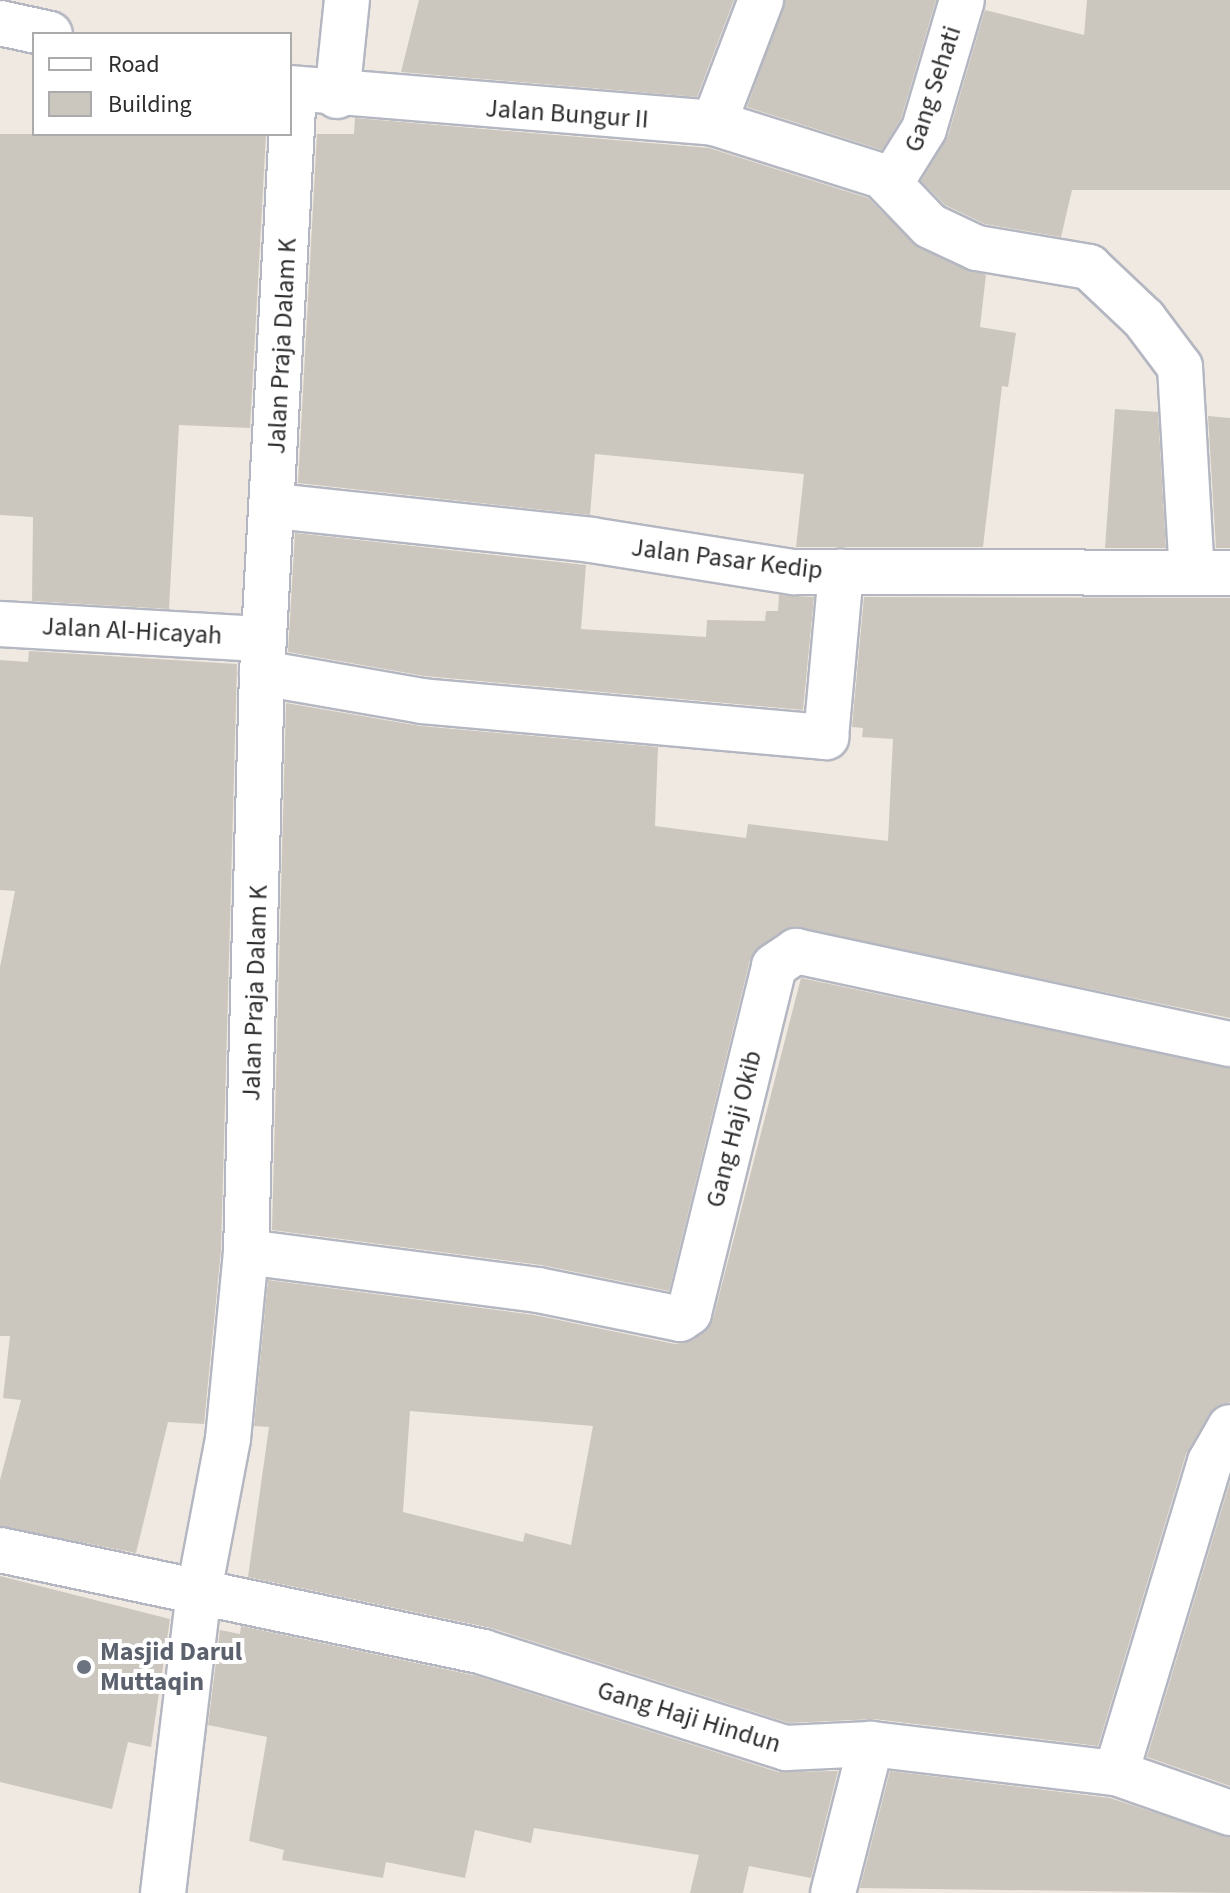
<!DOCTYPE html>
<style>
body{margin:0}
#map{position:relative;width:1230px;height:1893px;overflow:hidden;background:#efe9e1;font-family:"Source Sans 3",sans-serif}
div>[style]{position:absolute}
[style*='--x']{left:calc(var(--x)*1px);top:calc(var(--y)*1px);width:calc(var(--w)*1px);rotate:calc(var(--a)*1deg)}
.building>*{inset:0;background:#cbc7bf}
.roads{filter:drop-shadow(2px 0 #b4b7c1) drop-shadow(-2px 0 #b4b7c1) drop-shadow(0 2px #b4b7c1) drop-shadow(0 -2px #b4b7c1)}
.minor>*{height:44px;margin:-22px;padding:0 22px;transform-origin:22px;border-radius:22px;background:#fff}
.tertiary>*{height:44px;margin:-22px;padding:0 22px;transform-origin:22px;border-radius:22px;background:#fff}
.dots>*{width:22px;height:22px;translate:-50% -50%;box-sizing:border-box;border:4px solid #fff;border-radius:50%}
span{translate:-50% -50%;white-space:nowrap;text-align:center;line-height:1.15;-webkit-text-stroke:8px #fff;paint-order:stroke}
.street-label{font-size:26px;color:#2e2e2e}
.worship-label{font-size:26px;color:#5b616d;font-weight:700}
.left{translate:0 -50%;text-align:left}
.legend{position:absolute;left:32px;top:32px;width:260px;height:104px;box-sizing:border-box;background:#fff;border:2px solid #ababab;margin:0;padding:10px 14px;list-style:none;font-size:24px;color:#2e2e2e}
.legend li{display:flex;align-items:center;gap:16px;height:40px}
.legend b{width:40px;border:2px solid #ababab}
</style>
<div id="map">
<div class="building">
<i style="clip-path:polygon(419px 0,734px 0,697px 97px,401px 72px)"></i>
<i style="clip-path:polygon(785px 0,936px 0,901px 119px,882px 150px,747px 107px)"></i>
<i style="clip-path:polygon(1087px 0,1230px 0,1230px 190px,1072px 190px,1061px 237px,985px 224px,945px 205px,921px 181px,948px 136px,985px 10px,1084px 35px)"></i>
<i style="clip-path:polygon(355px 118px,709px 148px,868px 198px,919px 248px,986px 275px,980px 327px,1016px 333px,1008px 387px,1002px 386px,983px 547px,796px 547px,804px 474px,595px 454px,590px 515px,298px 483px,317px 134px,354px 134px)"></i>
<i style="clip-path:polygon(0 134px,266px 134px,250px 428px,179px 425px,169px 609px,32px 601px,33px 517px,0 515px)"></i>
<i style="clip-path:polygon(1115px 409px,1158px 412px,1166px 548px,1105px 548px)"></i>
<i style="clip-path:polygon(1208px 416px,1230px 418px,1230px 548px,1216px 548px)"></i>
<i style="clip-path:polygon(295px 533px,586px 565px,581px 629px,706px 637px,707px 620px,765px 621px,766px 611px,778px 611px,779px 595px,814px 597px,803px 710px,425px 676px,288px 652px)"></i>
<i style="clip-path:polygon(864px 597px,1230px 598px,1230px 1018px,791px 927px,750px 960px,669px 1291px,541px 1265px,272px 1230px,286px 703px,420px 726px,658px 747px,655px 826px,746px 838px,748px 824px,888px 841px,893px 739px,862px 737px,863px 728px,852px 727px)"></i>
<i style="clip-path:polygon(29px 651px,237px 664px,221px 1250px,204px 1424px,168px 1422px,136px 1553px,0 1526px,0 1480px,21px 1400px,3px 1398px,10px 1336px,0 1336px,0 967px,15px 891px,0 890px,0 660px,28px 662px)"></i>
<i style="clip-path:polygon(evenodd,801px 978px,1230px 1068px,1230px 1402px,1209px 1414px,1186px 1454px,1098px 1746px,874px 1719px,789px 1723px,491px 1628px,248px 1577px,269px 1427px,254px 1426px,268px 1280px,534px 1315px,675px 1344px,694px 1340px,713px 1319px,801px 978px,410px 1411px,593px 1426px,571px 1545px,525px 1533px,523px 1542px,403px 1512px,410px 1411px)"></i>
<i style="clip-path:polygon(1230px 1482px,1230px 1786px,1147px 1757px)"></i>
<i style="clip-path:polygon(0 1576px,170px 1619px,151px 1747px,128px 1742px,112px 1809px,0 1782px)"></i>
<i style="clip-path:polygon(241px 1626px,477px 1676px,778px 1772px,838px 1771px,811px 1878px,749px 1866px,743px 1893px,690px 1893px,699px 1855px,534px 1828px,531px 1843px,475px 1830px,465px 1878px,386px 1862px,383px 1878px,282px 1860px,284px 1850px,249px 1841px,267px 1737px,208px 1725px,220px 1630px,240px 1634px)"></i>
<i style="clip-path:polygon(890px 1771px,1110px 1798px,1230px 1837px,1230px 1893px,860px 1888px)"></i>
</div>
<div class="roads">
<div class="minor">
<i style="--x:337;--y:96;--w:97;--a:-84.1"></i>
<i style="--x:714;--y:123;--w:176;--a:17.5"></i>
<i style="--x:882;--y:176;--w:14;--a:-8"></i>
<i style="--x:896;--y:174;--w:53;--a:-58.1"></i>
<i style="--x:924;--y:129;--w:134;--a:-73.6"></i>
<i style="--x:882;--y:176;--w:69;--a:46.2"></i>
<i style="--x:930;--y:226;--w:52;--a:25.1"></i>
<i style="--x:977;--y:248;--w:114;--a:9.6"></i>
<i style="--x:1089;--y:267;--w:76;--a:43.4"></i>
<i style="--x:1144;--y:319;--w:60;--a:53.1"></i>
<i style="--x:1180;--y:367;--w:206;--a:86.7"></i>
<i style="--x:275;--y:506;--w:318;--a:6.1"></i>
<i style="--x:591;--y:540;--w:206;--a:9"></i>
<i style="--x:794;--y:572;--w:436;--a:0.1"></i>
<i style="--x:0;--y:624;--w:264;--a:3.3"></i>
<i style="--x:262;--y:673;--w:162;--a:9.9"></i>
<i style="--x:422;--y:701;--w:406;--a:5.1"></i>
<i style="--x:826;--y:737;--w:166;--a:-84.8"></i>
<i style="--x:246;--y:1252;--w:294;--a:7.4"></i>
<i style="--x:538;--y:1290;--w:145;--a:11.5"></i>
<i style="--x:680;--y:1319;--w:11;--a:-34"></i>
<i style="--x:689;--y:1313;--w:357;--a:-76.2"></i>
<i style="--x:774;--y:966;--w:27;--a:-34"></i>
<i style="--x:796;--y:951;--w:444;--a:12.1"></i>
<i style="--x:0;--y:1550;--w:494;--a:11.9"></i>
<i style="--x:483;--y:1652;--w:318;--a:17.6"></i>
<i style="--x:786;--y:1748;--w:85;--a:-2.7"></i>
<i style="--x:871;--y:1744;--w:247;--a:6.8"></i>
<i style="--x:1116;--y:1773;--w:121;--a:19.3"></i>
<i style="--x:1116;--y:1773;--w:325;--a:-73.2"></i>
<i style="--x:1210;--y:1462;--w:40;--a:-60.3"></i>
<i style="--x:833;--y:1893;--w:154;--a:-75.7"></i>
</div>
<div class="tertiary">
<i style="--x:0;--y:23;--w:51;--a:12.4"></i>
<i style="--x:290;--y:88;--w:425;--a:4.7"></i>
<i style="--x:714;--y:123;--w:132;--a:-69.1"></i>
<i style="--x:163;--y:1893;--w:304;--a:-83.2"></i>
<i style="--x:199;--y:1591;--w:155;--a:-79.2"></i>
<i style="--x:228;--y:1439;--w:188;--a:-84.5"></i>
<i style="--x:246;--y:1252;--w:579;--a:-88.42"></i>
<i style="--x:262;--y:673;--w:585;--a:-86.86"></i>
</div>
</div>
<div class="dots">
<i style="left:84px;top:1667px;background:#6b7280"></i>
</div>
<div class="street-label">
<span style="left:933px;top:89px;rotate:-72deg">Gang Sehati</span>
<span style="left:567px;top:114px;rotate:4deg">Jalan Bungur II</span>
<span style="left:282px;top:346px;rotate:-87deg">Jalan Praja Dalam K</span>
<span style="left:727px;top:559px;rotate:7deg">Jalan Pasar Kedip</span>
<span style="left:132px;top:631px;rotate:3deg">Jalan Al-Hicayah</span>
<span style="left:255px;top:993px;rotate:-88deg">Jalan Praja Dalam K</span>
<span style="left:734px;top:1129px;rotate:-76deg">Gang Haji Okib</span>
<span style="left:689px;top:1717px;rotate:17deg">Gang Haji Hindun</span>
</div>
<div class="worship-label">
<span class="left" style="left:100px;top:1667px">Masjid Darul<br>Muttaqin</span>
</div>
<ul class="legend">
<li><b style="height:10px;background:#fff"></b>Road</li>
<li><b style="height:22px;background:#cbc7bf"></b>Building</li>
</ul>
</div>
